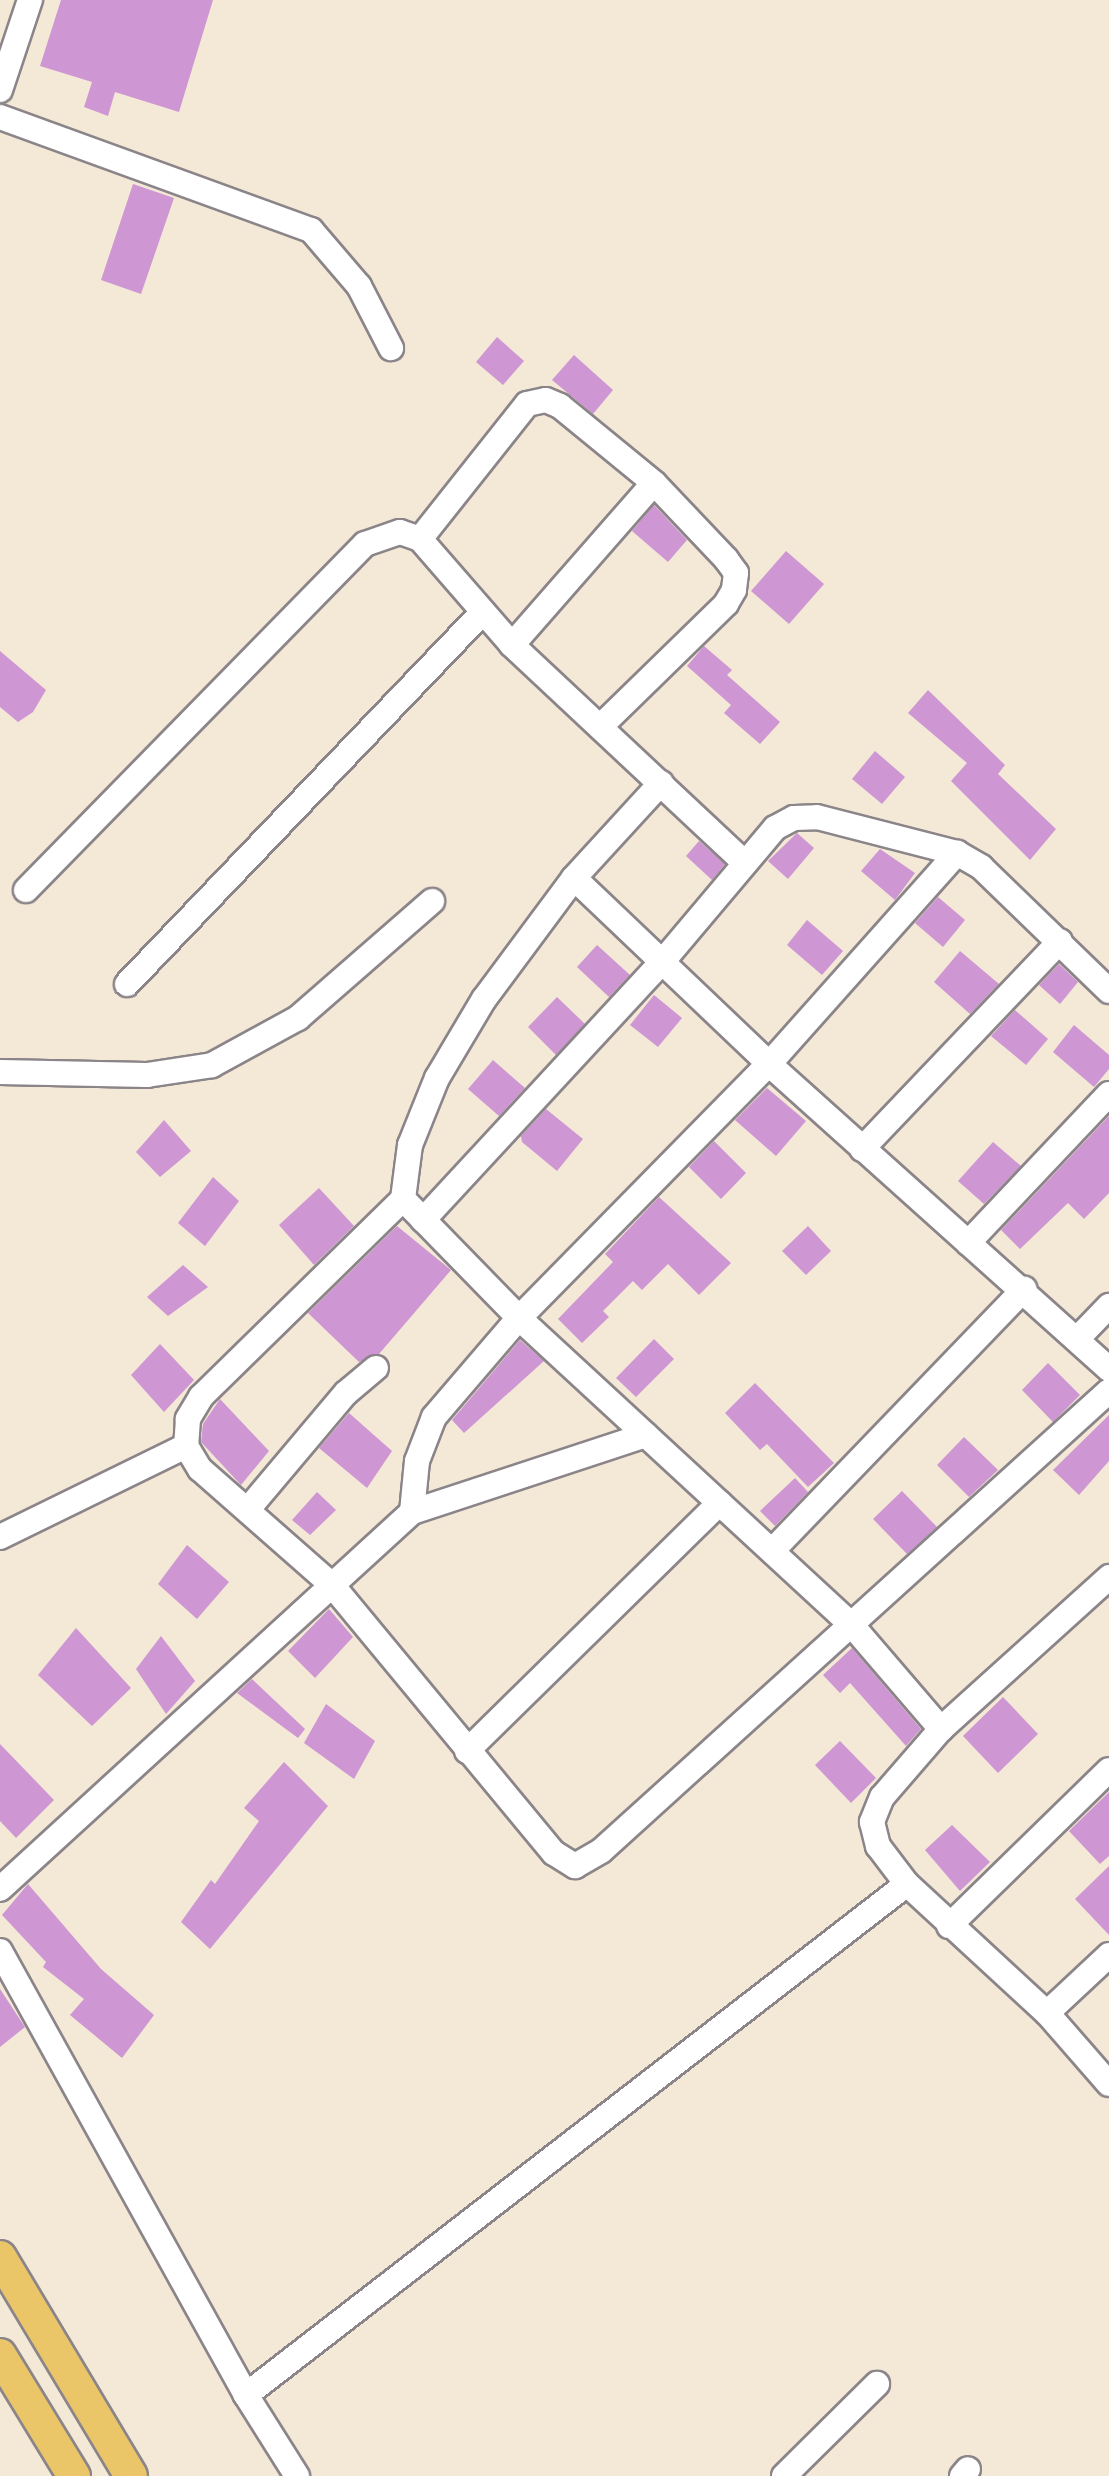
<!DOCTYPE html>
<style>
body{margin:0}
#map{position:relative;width:1109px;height:2476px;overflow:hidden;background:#f4e8d7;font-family:"Comic Neue",sans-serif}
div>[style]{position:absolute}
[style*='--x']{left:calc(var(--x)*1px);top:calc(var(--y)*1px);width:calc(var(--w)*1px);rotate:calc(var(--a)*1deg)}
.building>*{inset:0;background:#ce96d3}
.roads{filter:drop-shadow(2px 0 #8b8589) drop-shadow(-2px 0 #8b8589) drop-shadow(0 2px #8b8589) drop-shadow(0 -2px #8b8589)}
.minor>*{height:24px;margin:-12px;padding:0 12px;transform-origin:12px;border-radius:12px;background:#fff}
.major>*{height:32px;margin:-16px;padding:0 16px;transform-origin:16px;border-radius:16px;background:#ebc669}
span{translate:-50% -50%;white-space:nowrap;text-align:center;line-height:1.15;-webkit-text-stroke:8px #f6f6f2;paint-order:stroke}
</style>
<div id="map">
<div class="building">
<i style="clip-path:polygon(61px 0,213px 0,179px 112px,115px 92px,108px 116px,84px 107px,92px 82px,40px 66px)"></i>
<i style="clip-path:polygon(133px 184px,174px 198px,141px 294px,101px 280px)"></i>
<i style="clip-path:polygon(497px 337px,524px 361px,503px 385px,476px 362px)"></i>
<i style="clip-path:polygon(574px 355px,613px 390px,593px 414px,552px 380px)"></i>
<i style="clip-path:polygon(654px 505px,687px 540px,668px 562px,632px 531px)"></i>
<i style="clip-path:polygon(786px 551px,824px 584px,789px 624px,751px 591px)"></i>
<i style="clip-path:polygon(704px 646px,732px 670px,727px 675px,780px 722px,760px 744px,724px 713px,731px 705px,687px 666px)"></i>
<i style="clip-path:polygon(0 651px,46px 690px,33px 712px,18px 722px,0 707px)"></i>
<i style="clip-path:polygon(928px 690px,1005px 765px,998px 774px,1056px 829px,1030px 860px,951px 781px,967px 763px,908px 713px)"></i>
<i style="clip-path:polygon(875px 751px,905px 777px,882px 804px,852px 779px)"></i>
<i style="clip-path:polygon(797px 833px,814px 848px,788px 879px,768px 861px)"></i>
<i style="clip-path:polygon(699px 841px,725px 864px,712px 880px,686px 856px)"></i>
<i style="clip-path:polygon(880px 849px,915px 873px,895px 900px,861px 871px)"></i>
<i style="clip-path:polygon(938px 897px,965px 920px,943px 947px,915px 923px)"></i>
<i style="clip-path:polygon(807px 920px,843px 951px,822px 975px,787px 945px)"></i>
<i style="clip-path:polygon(597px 945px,630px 975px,609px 997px,577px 967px)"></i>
<i style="clip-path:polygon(960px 951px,999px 984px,970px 1014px,934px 982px)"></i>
<i style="clip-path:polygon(1059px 964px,1078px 982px,1060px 1004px,1039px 985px)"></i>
<i style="clip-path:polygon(654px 995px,682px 1018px,658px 1047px,630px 1025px)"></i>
<i style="clip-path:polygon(557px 997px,585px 1024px,556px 1055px,528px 1027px)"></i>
<i style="clip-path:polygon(1015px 1010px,1048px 1039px,1026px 1065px,991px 1036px)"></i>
<i style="clip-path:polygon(1074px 1025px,1109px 1055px,1109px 1069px,1094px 1087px,1053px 1052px)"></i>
<i style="clip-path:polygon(493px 1060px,525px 1088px,499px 1116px,468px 1089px)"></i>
<i style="clip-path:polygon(767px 1088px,806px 1121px,776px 1156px,735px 1120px)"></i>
<i style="clip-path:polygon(546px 1109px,583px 1139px,557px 1171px,522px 1142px,521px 1136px)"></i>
<i style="clip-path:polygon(1109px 1116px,1109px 1193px,1084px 1219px,1068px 1203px,1020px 1249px,1001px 1230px)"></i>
<i style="clip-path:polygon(164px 1120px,191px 1151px,160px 1177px,136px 1152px)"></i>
<i style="clip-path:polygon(714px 1141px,746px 1173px,721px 1199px,689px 1167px)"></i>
<i style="clip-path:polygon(993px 1142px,1021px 1166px,984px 1204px,958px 1181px)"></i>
<i style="clip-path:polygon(213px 1177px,239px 1201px,205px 1246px,178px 1223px)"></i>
<i style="clip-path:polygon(319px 1188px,354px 1226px,314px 1265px,279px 1225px)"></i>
<i style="clip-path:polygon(659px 1197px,731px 1263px,699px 1295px,668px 1264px,642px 1290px,633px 1281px,603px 1311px,609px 1317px,582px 1343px,558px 1319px,613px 1262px,605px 1254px)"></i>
<i style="clip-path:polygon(397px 1226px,451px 1270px,379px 1354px,359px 1362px,308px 1313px)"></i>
<i style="clip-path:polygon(808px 1226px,831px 1251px,806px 1275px,782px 1251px)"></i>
<i style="clip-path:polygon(183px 1265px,208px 1287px,168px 1316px,147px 1297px)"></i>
<i style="clip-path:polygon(654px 1339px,674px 1359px,636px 1397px,616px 1378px)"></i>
<i style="clip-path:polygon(520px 1340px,544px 1361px,464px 1433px,452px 1420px)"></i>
<i style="clip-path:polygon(160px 1344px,194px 1380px,164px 1412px,131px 1375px)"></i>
<i style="clip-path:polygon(1048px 1363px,1080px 1395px,1053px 1422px,1022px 1390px)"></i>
<i style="clip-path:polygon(755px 1383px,834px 1463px,808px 1487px,767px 1444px,760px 1450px,725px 1413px)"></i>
<i style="clip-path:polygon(220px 1399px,269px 1451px,241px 1485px,201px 1442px,203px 1424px)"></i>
<i style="clip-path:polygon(349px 1413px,392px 1451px,367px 1488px,319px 1448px)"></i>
<i style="clip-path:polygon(1109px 1415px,1109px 1461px,1079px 1495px,1053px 1470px)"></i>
<i style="clip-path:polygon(964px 1437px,998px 1470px,969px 1497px,937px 1465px)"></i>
<i style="clip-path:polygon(795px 1478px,808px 1492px,775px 1526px,760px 1511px)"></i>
<i style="clip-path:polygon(902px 1491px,937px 1527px,907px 1554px,873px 1519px)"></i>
<i style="clip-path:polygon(317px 1492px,336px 1510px,310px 1535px,292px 1520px)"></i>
<i style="clip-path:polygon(187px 1545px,229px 1582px,197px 1619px,158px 1584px)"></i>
<i style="clip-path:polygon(329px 1609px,353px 1637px,315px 1678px,288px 1651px)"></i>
<i style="clip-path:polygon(76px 1628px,131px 1688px,92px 1726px,38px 1675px)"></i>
<i style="clip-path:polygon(161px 1636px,195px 1681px,166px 1714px,136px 1669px)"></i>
<i style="clip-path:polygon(852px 1648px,921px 1729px,906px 1746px,850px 1683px,840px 1693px,823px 1675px)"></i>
<i style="clip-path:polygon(252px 1679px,305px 1729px,298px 1738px,237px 1693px)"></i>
<i style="clip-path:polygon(1003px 1697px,1038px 1734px,998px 1773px,963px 1736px)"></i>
<i style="clip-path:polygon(326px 1704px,375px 1741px,354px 1779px,304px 1743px)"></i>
<i style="clip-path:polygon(840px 1741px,876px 1778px,851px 1803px,815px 1765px)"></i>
<i style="clip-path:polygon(0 1744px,54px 1800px,16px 1838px,0 1821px)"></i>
<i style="clip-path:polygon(284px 1762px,328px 1806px,210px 1949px,181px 1922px,211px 1880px,215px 1884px,259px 1821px,244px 1808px)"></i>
<i style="clip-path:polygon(1109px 1792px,1109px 1856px,1100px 1864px,1069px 1831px)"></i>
<i style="clip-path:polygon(952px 1825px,990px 1862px,960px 1891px,925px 1850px)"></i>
<i style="clip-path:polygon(1109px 1866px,1109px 1935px,1075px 1899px)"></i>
<i style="clip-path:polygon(28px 1884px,101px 1969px,154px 2015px,122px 2058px,70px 2015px,84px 1999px,43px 1967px,46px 1962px,2px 1915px)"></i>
<i style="clip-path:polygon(0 1989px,25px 2027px,0 2047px)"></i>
</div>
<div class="roads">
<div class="minor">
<i style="--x:0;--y:90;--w:95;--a:-71.6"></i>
<i style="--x:0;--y:117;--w:331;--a:20"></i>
<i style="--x:311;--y:230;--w:74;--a:49.4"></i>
<i style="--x:359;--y:286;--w:70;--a:62.7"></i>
<i style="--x:420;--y:539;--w:172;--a:-51.6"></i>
<i style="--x:527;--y:404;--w:19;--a:-12"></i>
<i style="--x:546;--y:400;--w:15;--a:23"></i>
<i style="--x:560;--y:406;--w:122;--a:39.3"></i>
<i style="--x:654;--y:483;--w:105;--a:46.5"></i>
<i style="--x:726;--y:559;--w:17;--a:54"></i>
<i style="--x:736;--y:573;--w:17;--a:97"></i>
<i style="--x:734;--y:590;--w:16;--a:120"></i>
<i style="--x:726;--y:604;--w:176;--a:135.7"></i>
<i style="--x:512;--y:645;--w:215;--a:-48.8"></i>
<i style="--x:661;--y:783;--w:129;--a:132.5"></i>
<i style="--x:574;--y:878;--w:151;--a:126.6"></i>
<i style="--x:484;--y:999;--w:92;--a:120.7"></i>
<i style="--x:437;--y:1078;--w:72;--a:111.9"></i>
<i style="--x:410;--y:1145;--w:54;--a:97.4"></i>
<i style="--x:403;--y:1199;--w:166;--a:45.7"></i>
<i style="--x:519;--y:1318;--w:450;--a:42.7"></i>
<i style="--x:850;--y:1623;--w:140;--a:49.4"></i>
<i style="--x:941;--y:1729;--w:90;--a:130.9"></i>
<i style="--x:882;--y:1797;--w:27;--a:112"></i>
<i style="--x:872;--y:1822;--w:25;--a:76"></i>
<i style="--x:878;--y:1846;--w:48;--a:52.7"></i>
<i style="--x:907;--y:1884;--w:190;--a:42.7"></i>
<i style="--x:1047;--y:2013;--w:94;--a:48.9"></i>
<i style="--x:574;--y:878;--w:269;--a:43.6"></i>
<i style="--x:769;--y:1064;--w:457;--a:41.9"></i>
<i style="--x:26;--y:890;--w:484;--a:-45.6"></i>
<i style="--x:365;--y:544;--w:37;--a:-19"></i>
<i style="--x:400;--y:532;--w:21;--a:19"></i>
<i style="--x:420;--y:539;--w:140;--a:49"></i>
<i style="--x:512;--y:645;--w:319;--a:43.1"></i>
<i style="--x:127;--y:984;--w:512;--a:-46.27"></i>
<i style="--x:0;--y:1072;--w:147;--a:1.2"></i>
<i style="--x:147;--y:1075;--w:66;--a:-8.7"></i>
<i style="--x:212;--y:1065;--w:98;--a:-28.7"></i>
<i style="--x:298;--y:1018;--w:178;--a:-41.1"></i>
<i style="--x:862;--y:1149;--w:287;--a:-46.4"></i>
<i style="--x:403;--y:1199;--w:283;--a:135.6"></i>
<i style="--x:201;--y:1397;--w:26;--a:121"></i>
<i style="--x:188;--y:1419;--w:27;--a:94"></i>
<i style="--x:186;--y:1446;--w:27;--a:59"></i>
<i style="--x:200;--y:1469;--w:176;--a:41.3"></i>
<i style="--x:332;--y:1585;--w:348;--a:50.4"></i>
<i style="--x:554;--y:1853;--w:25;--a:32"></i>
<i style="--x:575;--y:1866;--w:30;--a:-30"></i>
<i style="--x:601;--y:1851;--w:685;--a:-42.16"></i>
<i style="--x:423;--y:1220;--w:353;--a:-47.2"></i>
<i style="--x:663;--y:961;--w:174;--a:-49.9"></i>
<i style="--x:775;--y:828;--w:21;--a:-28"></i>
<i style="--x:794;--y:818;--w:23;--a:-2"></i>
<i style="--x:817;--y:817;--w:145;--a:14.4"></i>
<i style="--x:957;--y:853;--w:28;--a:30"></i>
<i style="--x:981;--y:867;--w:178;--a:44.1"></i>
<i style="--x:968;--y:1243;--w:205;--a:-46.6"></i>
<i style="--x:1078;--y:1338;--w:45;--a:-45.9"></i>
<i style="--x:249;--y:1508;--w:150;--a:-49.9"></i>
<i style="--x:346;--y:1393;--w:39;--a:-40"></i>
<i style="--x:412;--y:1512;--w:51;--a:-84.4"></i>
<i style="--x:417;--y:1461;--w:47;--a:-68.9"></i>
<i style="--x:434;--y:1417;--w:130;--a:-49.4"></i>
<i style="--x:519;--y:1318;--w:356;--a:-45.5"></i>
<i style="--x:769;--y:1064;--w:283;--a:-48.3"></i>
<i style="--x:0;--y:1537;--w:207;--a:-26.1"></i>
<i style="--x:772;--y:1551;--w:364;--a:-46.1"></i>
<i style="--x:941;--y:1729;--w:227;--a:-42.1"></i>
<i style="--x:467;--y:1751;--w:354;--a:-44.5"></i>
<i style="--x:0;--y:1889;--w:558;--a:-42.46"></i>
<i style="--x:412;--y:1512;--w:246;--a:-18.2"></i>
<i style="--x:949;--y:1926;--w:223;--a:-44.3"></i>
<i style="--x:0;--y:1951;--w:508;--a:61.01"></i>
<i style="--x:246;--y:2395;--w:96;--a:57.8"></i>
<i style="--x:1047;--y:2013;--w:85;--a:-43.1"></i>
<i style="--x:246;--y:2395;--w:835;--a:-37.71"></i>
<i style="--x:784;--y:2476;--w:131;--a:-44.7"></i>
<i style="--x:962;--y:2476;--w:9;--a:-49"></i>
</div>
<div class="major">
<i style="--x:0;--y:2257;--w:255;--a:59.1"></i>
<i style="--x:0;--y:2355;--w:142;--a:58.6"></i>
</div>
</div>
</div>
